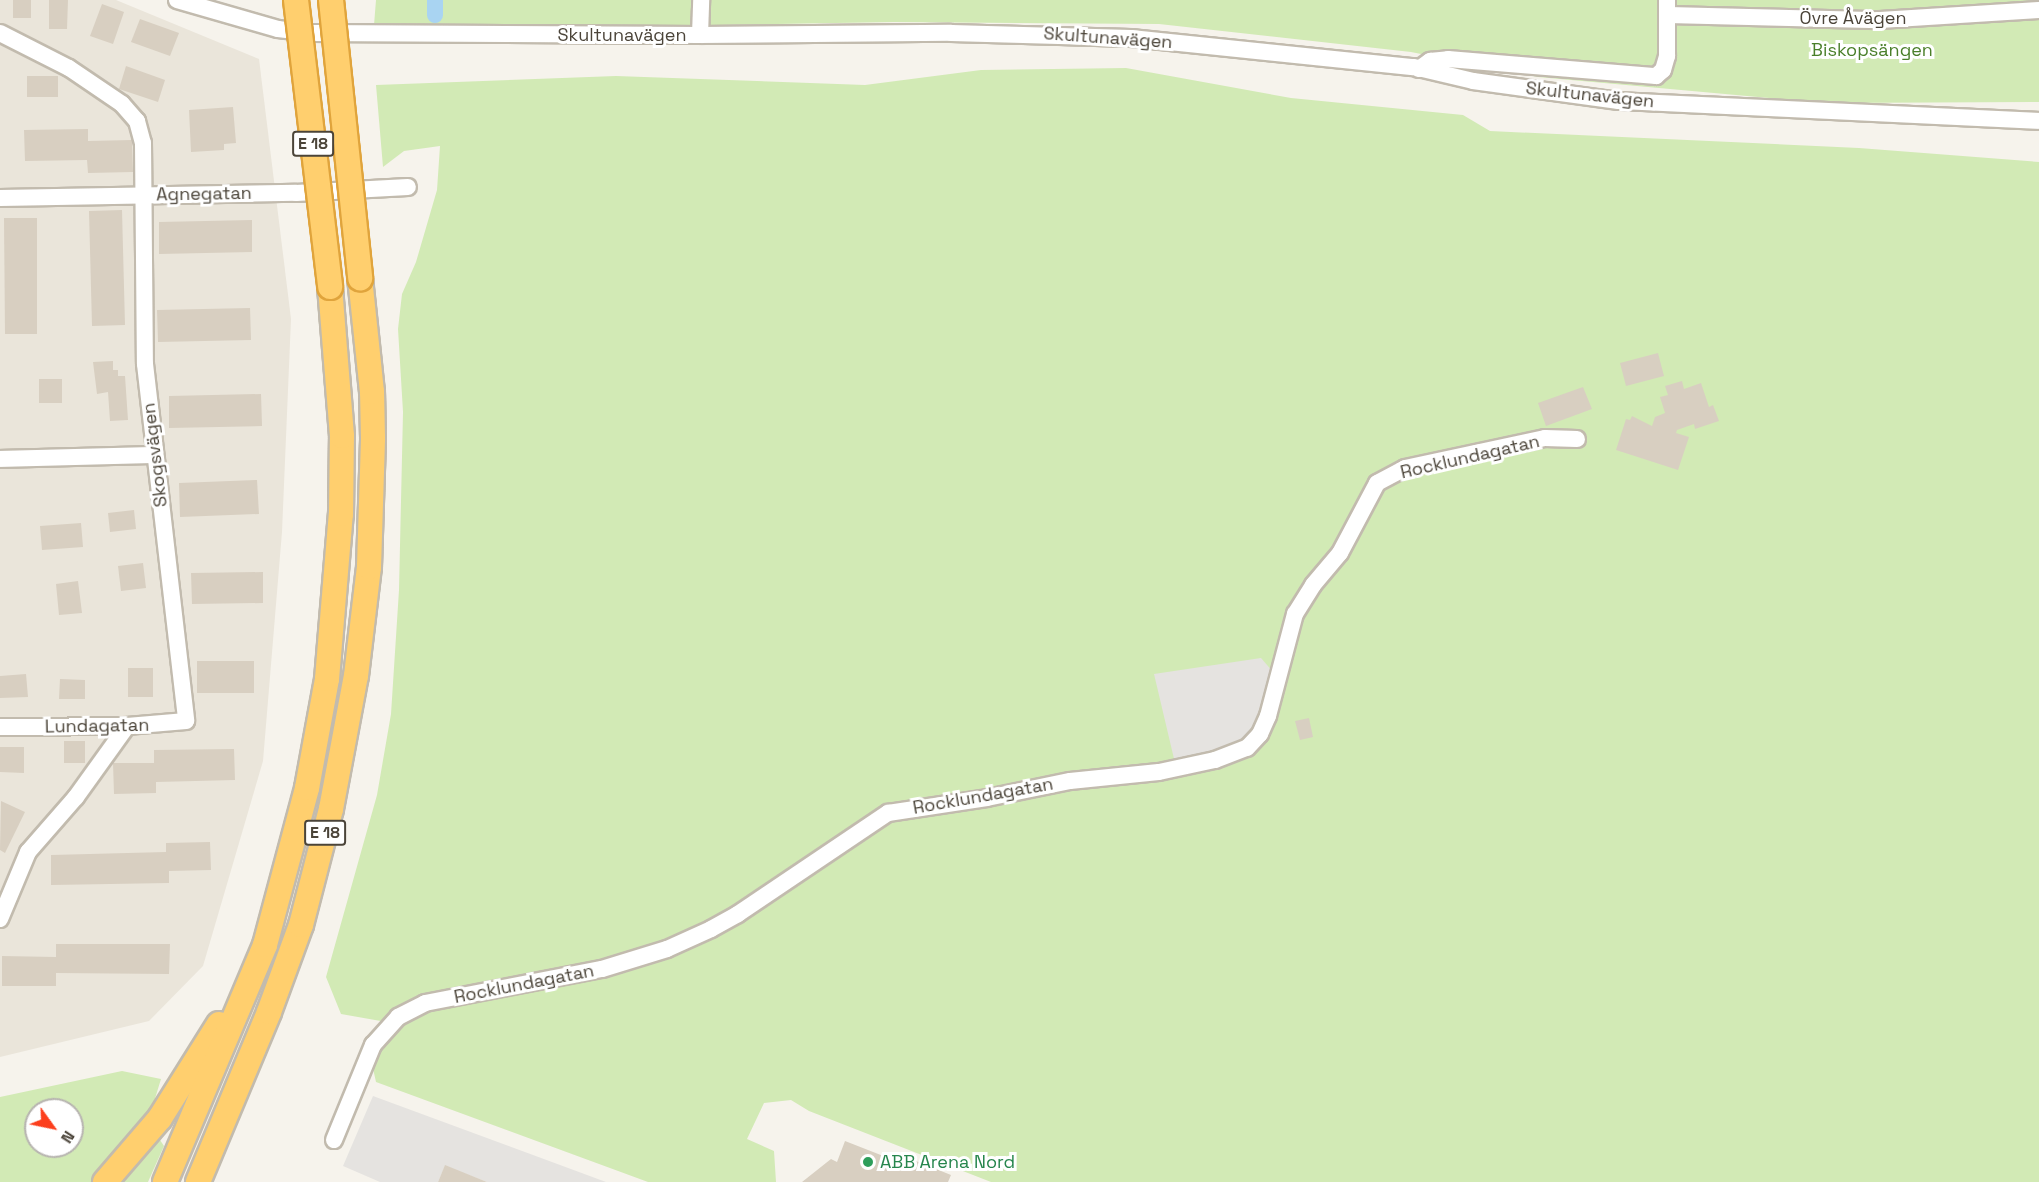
<!DOCTYPE html>
<meta charset="utf-8">
<style>
body{margin:0}
#map{position:relative;width:2039px;height:1182px;overflow:hidden;background:#f6f3ec;font-family:"Space Grotesk",sans-serif}
div>[style]{position:absolute}
[style*='--x']{left:calc(var(--x)*1px);top:calc(var(--y)*1px);width:calc(var(--w)*1px);rotate:calc(var(--a)*1deg)}
.residential>*{inset:0;background:#eae5da}
.green>*{inset:0;background:#d2eab5}
.parking>*{inset:0;background:#e5e3e0}
.canal>*{height:16px;margin:-8px;padding:0 8px;transform-origin:8px;border-radius:8px;background:#a9d4f2}
.building>*{inset:0;background:#d8cfc1}
.roads{filter:drop-shadow(2px 0 #c2bbae) drop-shadow(-2px 0 #c2bbae) drop-shadow(0 2px #c2bbae) drop-shadow(0 -2px #c2bbae)}
.minor>*{height:16px;margin:-8px;padding:0 8px;transform-origin:8px;border-radius:8px;background:#fff}
.highway>*{height:24px;margin:-12px;padding:0 12px;transform-origin:12px;border-radius:12px;background:#ffcf6e}
.bridges{filter:drop-shadow(2px 0 #e0a43c) drop-shadow(-2px 0 #e0a43c) drop-shadow(0 2px #e0a43c) drop-shadow(0 -2px #e0a43c)}
.highway-bridge>*{height:24px;margin:-12px;padding:0 12px;transform-origin:12px;border-radius:12px;background:#ffcf6e}
.dots>*{width:16px;height:16px;translate:-50% -50%;box-sizing:border-box;border:3px solid #fff;border-radius:50%}
span{translate:-50% -50%;white-space:nowrap;text-align:center;line-height:1.15;-webkit-text-stroke:6px #fff;paint-order:stroke}
.shield-label span{padding:2px 4px;background:#fff;border:2px solid;border-radius:4px;-webkit-text-stroke-width:0}
.shield-label{font-size:16px;color:#4b4439;font-weight:700}
.street-label{font-size:18px;color:#4b4439}
.park-label{font-size:18px;color:#4a7f2a}
.leisure-label{font-size:18px;color:#27864d}
.left{translate:0 -50%;text-align:left}
.north{position:absolute;left:24px;top:1098px;width:60px;height:60px;box-sizing:border-box;background:#fff;border:2px solid #b7b4b0;border-radius:50%;rotate:123deg;font-size:16px;font-weight:700;line-height:24px;text-align:center;color:#4b4439}
.north::after{content:'';display:block;margin:auto;width:21px;height:27px;background:#fc3f1d;clip-path:polygon(50% 0,100% 100%,50% 72%,0 100%)}
</style>
<div id="map">
<div class="residential">
<i style="clip-path:polygon(0 0,116px 0,259px 59px,291px 319px,282px 532px,263px 761px,203px 966px,149px 1021px,0 1057px)"></i>
</div>
<div class="green">
<i style="clip-path:polygon(376px 0,2039px 0,2039px 102px,1823px 103px,1538px 77px,1411px 52px,1159px 24px,894px 22px,660px 26px,374px 25px)"></i>
<i style="clip-path:polygon(1126px 68px,1291px 98px,1463px 115px,1490px 131px,1859px 148px,2039px 162px,2039px 1182px,991px 1182px,809px 1111px,791px 1100px,764px 1103px,747px 1139px,774px 1151px,776px 1182px,648px 1182px,376px 1082px,370px 1055px,392px 1023px,341px 1014px,326px 977px,377px 795px,391px 714px,399px 590px,403px 412px,398px 329px,402px 294px,416px 262px,437px 190px,440px 146px,404px 151px,383px 167px,376px 85px,616px 76px,865px 85px,981px 70px)"></i>
<i style="clip-path:polygon(evenodd,122px 1071px,161px 1079px,149px 1118px,98px 1178px,92px 1182px,0 1182px,0 1097px,122px 1071px,36px 1110px,72px 1110px,72px 1146px,36px 1146px,36px 1110px)"></i>
<i style="clip-path:polygon(160px 1140px,164px 1146px,148px 1182px,119px 1182px)"></i>
</div>
<div class="parking">
<i style="clip-path:polygon(1261px 658px,1279px 679px,1257px 732px,1232px 753px,1175px 763px,1154px 674px)"></i>
<i style="clip-path:polygon(373px 1096px,606px 1182px,487px 1182px,445px 1166px,438px 1182px,380px 1182px,343px 1166px)"></i>
</div>
<div class="canal">
<i style="--x:435;--y:15;--w:15;--a:-90"></i>
</div>
<div class="building">
<i style="clip-path:polygon(13px 0,31px 0,31px 18px,13px 18px)"></i>
<i style="clip-path:polygon(49px 0,68px 0,67px 29px,49px 29px)"></i>
<i style="clip-path:polygon(102px 4px,124px 12px,113px 44px,90px 36px)"></i>
<i style="clip-path:polygon(140px 19px,179px 33px,170px 56px,131px 42px)"></i>
<i style="clip-path:polygon(126px 66px,165px 80px,158px 102px,119px 89px)"></i>
<i style="clip-path:polygon(27px 76px,58px 76px,58px 97px,27px 97px)"></i>
<i style="clip-path:polygon(233px 107px,236px 143px,224px 144px,224px 150px,191px 152px,189px 110px)"></i>
<i style="clip-path:polygon(88px 129px,88px 141px,132px 140px,133px 172px,88px 173px,87px 160px,25px 161px,24px 130px)"></i>
<i style="clip-path:polygon(122px 210px,125px 325px,92px 326px,89px 211px)"></i>
<i style="clip-path:polygon(4px 218px,37px 218px,37px 334px,5px 334px)"></i>
<i style="clip-path:polygon(252px 220px,252px 252px,159px 254px,159px 222px)"></i>
<i style="clip-path:polygon(250px 308px,251px 340px,158px 342px,157px 310px)"></i>
<i style="clip-path:polygon(1658px 353px,1664px 376px,1626px 386px,1620px 363px)"></i>
<i style="clip-path:polygon(113px 361px,113px 370px,118px 370px,118px 376px,125px 376px,128px 420px,110px 421px,108px 392px,97px 394px,93px 362px)"></i>
<i style="clip-path:polygon(39px 379px,62px 379px,62px 403px,39px 403px)"></i>
<i style="clip-path:polygon(1682px 381px,1684px 389px,1701px 383px,1709px 407px,1713px 405px,1719px 421px,1695px 429px,1694px 424px,1677px 430px,1676px 433px,1689px 437px,1678px 470px,1616px 450px,1626px 419px,1630px 420px,1632px 416px,1652px 426px,1655px 417px,1665px 413px,1660px 397px,1668px 395px,1665px 386px)"></i>
<i style="clip-path:polygon(1583px 387px,1592px 409px,1546px 426px,1538px 403px)"></i>
<i style="clip-path:polygon(261px 394px,262px 426px,169px 428px,169px 396px)"></i>
<i style="clip-path:polygon(257px 480px,259px 514px,180px 517px,179px 483px)"></i>
<i style="clip-path:polygon(134px 510px,136px 529px,110px 532px,108px 513px)"></i>
<i style="clip-path:polygon(81px 523px,83px 547px,42px 550px,40px 526px)"></i>
<i style="clip-path:polygon(143px 563px,146px 588px,121px 591px,118px 566px)"></i>
<i style="clip-path:polygon(263px 572px,263px 603px,192px 604px,191px 573px)"></i>
<i style="clip-path:polygon(78px 581px,82px 613px,59px 615px,56px 584px)"></i>
<i style="clip-path:polygon(197px 661px,254px 661px,254px 693px,197px 693px)"></i>
<i style="clip-path:polygon(128px 668px,153px 668px,153px 697px,128px 697px)"></i>
<i style="clip-path:polygon(26px 674px,28px 697px,0 698px,0 676px)"></i>
<i style="clip-path:polygon(60px 679px,85px 680px,85px 699px,59px 699px)"></i>
<i style="clip-path:polygon(1309px 718px,1313px 737px,1300px 740px,1295px 721px)"></i>
<i style="clip-path:polygon(64px 741px,85px 741px,85px 763px,64px 763px)"></i>
<i style="clip-path:polygon(0 747px,24px 747px,24px 773px,0 772px)"></i>
<i style="clip-path:polygon(234px 749px,235px 780px,156px 782px,156px 793px,114px 794px,113px 763px,154px 763px,154px 750px)"></i>
<i style="clip-path:polygon(1px 801px,25px 812px,5px 853px,0 850px)"></i>
<i style="clip-path:polygon(210px 842px,211px 870px,169px 871px,169px 883px,51px 885px,51px 855px,166px 852px,166px 843px)"></i>
<i style="clip-path:polygon(56px 944px,170px 944px,169px 974px,56px 973px,56px 986px,2px 986px,2px 956px,56px 957px)"></i>
<i style="clip-path:polygon(845px 1141px,914px 1168px,916px 1161px,951px 1175px,948px 1182px,802px 1182px,831px 1159px,837px 1162px)"></i>
<i style="clip-path:polygon(445px 1165px,487px 1182px,438px 1182px)"></i>
</div>
<div class="roads">
<div class="minor">
<i style="--x:177;--y:0;--w:105;--a:16"></i>
<i style="--x:278;--y:29;--w:34;--a:7"></i>
<i style="--x:312;--y:33;--w:388;--a:0.3"></i>
<i style="--x:700;--y:35;--w:251;--a:-0.5"></i>
<i style="--x:951;--y:33;--w:180;--a:1.6"></i>
<i style="--x:1131;--y:38;--w:284;--a:5.9"></i>
<i style="--x:1414;--y:67;--w:61;--a:13.3"></i>
<i style="--x:1473;--y:81;--w:147;--a:7.8"></i>
<i style="--x:1619;--y:101;--w:420;--a:2.7"></i>
<i style="--x:1668;--y:15;--w:212;--a:1.4"></i>
<i style="--x:1880;--y:20;--w:159;--a:-3.6"></i>
<i style="--x:0;--y:33;--w:77;--a:26.9"></i>
<i style="--x:69;--y:68;--w:64;--a:34.2"></i>
<i style="--x:122;--y:104;--w:23;--a:49"></i>
<i style="--x:137;--y:121;--w:23;--a:75"></i>
<i style="--x:143;--y:143;--w:221;--a:89.5"></i>
<i style="--x:145;--y:364;--w:359;--a:83.4"></i>
<i style="--x:186;--y:721;--w:59;--a:175.2"></i>
<i style="--x:127;--y:726;--w:127;--a:179.5"></i>
<i style="--x:700;--y:35;--w:35;--a:-88"></i>
<i style="--x:1419;--y:69;--w:14;--a:-36"></i>
<i style="--x:1430;--y:61;--w:18;--a:-6"></i>
<i style="--x:1448;--y:59;--w:209;--a:4.7"></i>
<i style="--x:1656;--y:76;--w:9;--a:-41"></i>
<i style="--x:1663;--y:70;--w:15;--a:-74"></i>
<i style="--x:1667;--y:56;--w:56;--a:-90"></i>
<i style="--x:0;--y:198;--w:296;--a:-1"></i>
<i style="--x:296;--y:193;--w:112;--a:-3.1"></i>
<i style="--x:0;--y:459;--w:154;--a:-1.5"></i>
<i style="--x:0;--y:919;--w:73;--a:-67.3"></i>
<i style="--x:28;--y:852;--w:73;--a:-48.9"></i>
<i style="--x:76;--y:797;--w:87;--a:-54.3"></i>
<i style="--x:334;--y:1140;--w:103;--a:-67.7"></i>
<i style="--x:373;--y:1045;--w:38;--a:-48"></i>
<i style="--x:398;--y:1017;--w:30;--a:-27"></i>
<i style="--x:425;--y:1003;--w:180;--a:-10.9"></i>
<i style="--x:602;--y:969;--w:68;--a:-17.1"></i>
<i style="--x:667;--y:949;--w:48;--a:-24.4"></i>
<i style="--x:711;--y:929;--w:31;--a:-29"></i>
<i style="--x:738;--y:914;--w:181;--a:-34"></i>
<i style="--x:888;--y:813;--w:100;--a:-8.6"></i>
<i style="--x:987;--y:798;--w:85;--a:-11.6"></i>
<i style="--x:1070;--y:781;--w:89;--a:-5.8"></i>
<i style="--x:1159;--y:772;--w:57;--a:-12.1"></i>
<i style="--x:1215;--y:760;--w:34;--a:-21"></i>
<i style="--x:1247;--y:748;--w:19;--a:-47"></i>
<i style="--x:1260;--y:734;--w:20;--a:-66"></i>
<i style="--x:1268;--y:716;--w:106;--a:-75.2"></i>
<i style="--x:1295;--y:614;--w:34;--a:-58"></i>
<i style="--x:1313;--y:585;--w:42;--a:-49.8"></i>
<i style="--x:1340;--y:553;--w:79;--a:-62.1"></i>
<i style="--x:1377;--y:483;--w:32;--a:-28"></i>
<i style="--x:1405;--y:468;--w:143;--a:-12.1"></i>
<i style="--x:1545;--y:438;--w:32;--a:2"></i>
</div>
<div class="highway">
<i style="--x:105;--y:1182;--w:84;--a:-49.3"></i>
<i style="--x:160;--y:1118;--w:111;--a:-57.9"></i>
<i style="--x:165;--y:1182;--w:257;--a:-67.1"></i>
<i style="--x:265;--y:945;--w:163;--a:-75"></i>
<i style="--x:307;--y:788;--w:111;--a:-79.6"></i>
<i style="--x:327;--y:679;--w:166;--a:-85.2"></i>
<i style="--x:341;--y:514;--w:78;--a:-89.3"></i>
<i style="--x:342;--y:436;--w:149;--a:-94.6"></i>
<i style="--x:198;--y:1182;--w:184;--a:-67.3"></i>
<i style="--x:269;--y:1012;--w:93;--a:-69.8"></i>
<i style="--x:301;--y:925;--w:120;--a:-75.5"></i>
<i style="--x:331;--y:809;--w:135;--a:-79.4"></i>
<i style="--x:356;--y:676;--w:110;--a:-83.2"></i>
<i style="--x:369;--y:567;--w:129;--a:-88.2"></i>
<i style="--x:373;--y:438;--w:46;--a:-91.2"></i>
<i style="--x:372;--y:392;--w:115;--a:-96"></i>
</div>
</div>
<div class="bridges">
<div class="highway-bridge">
<i style="--x:296;--y:0;--w:289;--a:83.2"></i>
<i style="--x:331;--y:0;--w:280;--a:84"></i>
</div>
</div>
<div class="dots">
<i style="left:868px;top:1162px;background:#2e9e5b"></i>
</div>
<div class="shield-label">
<span style="left:313px;top:144px">E 18</span>
<span style="left:325px;top:833px">E 18</span>
</div>
<div class="street-label">
<span style="left:1853px;top:18px">Övre Åvägen</span>
<span style="left:622px;top:35px">Skultunavägen</span>
<span style="left:1108px;top:38px;rotate:4deg">Skultunavägen</span>
<span style="left:1590px;top:95px;rotate:6deg">Skultunavägen</span>
<span style="left:204px;top:194px;rotate:-1deg">Agnegatan</span>
<span style="left:155px;top:455px;rotate:-97deg">Skogsvägen</span>
<span style="left:1470px;top:457px;rotate:-13deg">Rocklundagatan</span>
<span style="left:97px;top:726px;rotate:-1deg">Lundagatan</span>
<span style="left:983px;top:796px;rotate:-10deg">Rocklundagatan</span>
<span style="left:524px;top:984px;rotate:-11deg">Rocklundagatan</span>
</div>
<div class="park-label">
<span style="left:1872px;top:50px">Biskopsängen</span>
</div>
<div class="leisure-label">
<span class="left" style="left:880px;top:1162px">ABB Arena Nord</span>
</div>
<div class="north">N</div>
</div>
